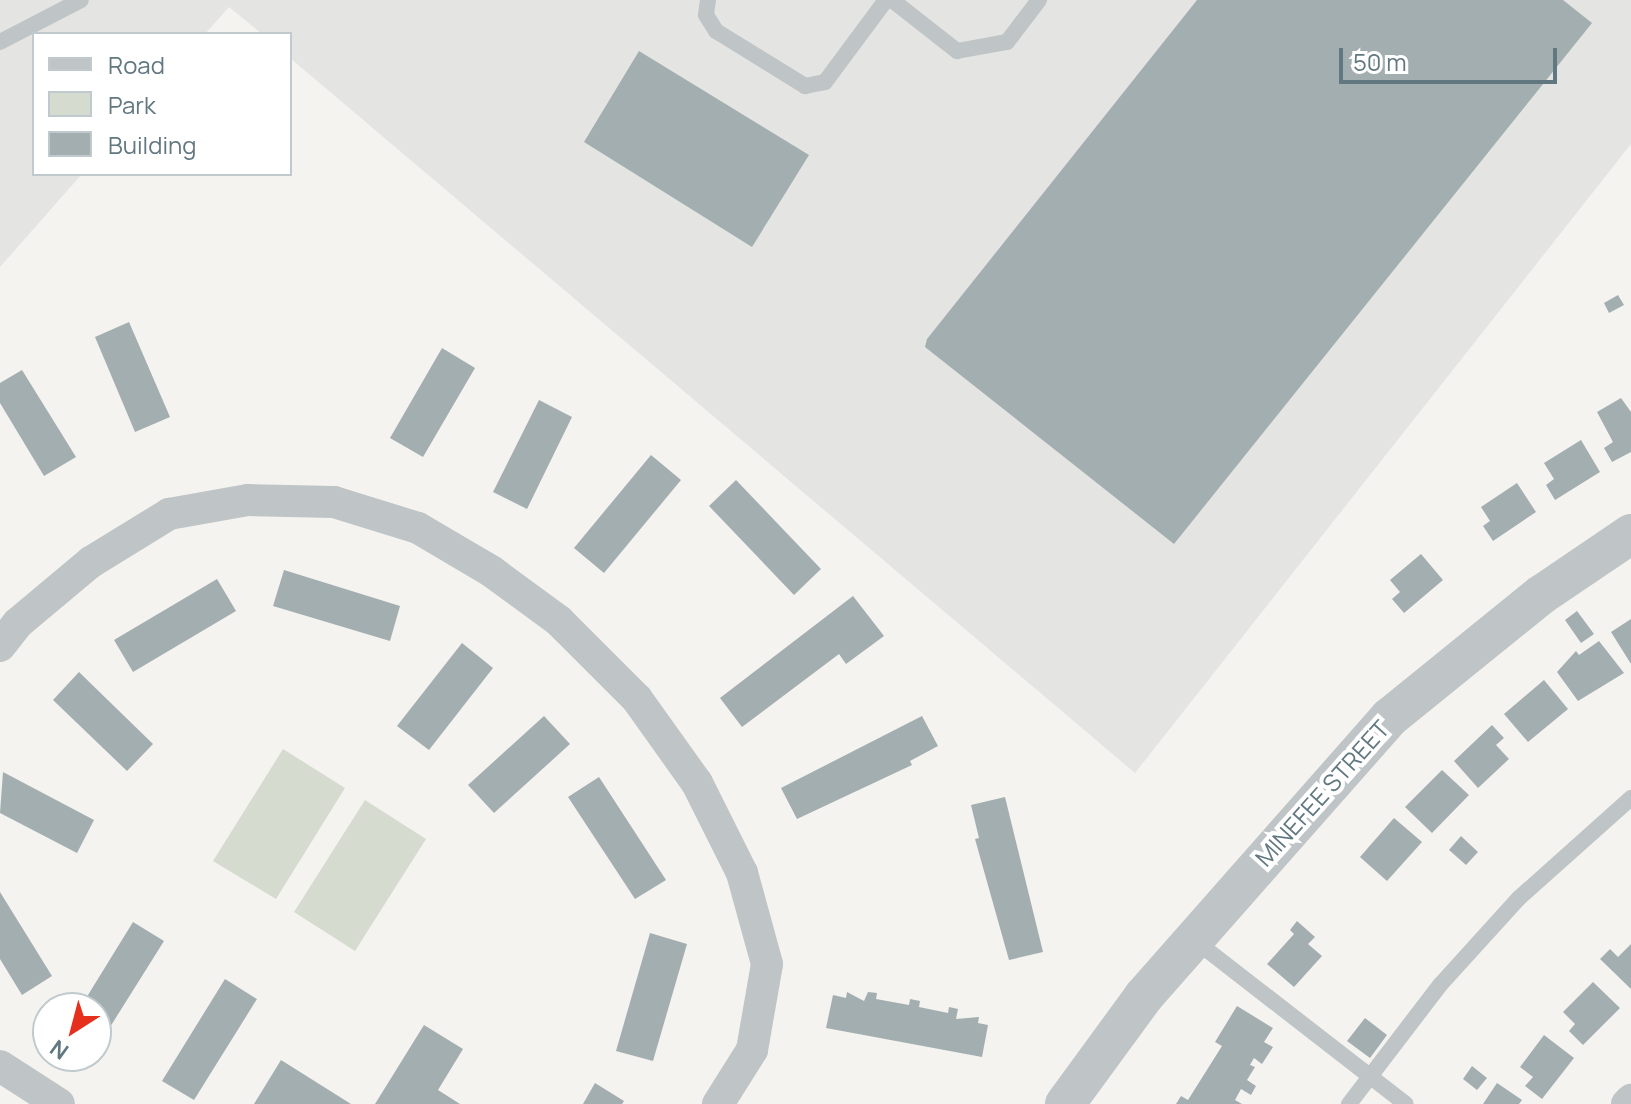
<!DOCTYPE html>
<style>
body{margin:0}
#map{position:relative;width:1631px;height:1104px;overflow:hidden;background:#f4f3ef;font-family:Manrope,sans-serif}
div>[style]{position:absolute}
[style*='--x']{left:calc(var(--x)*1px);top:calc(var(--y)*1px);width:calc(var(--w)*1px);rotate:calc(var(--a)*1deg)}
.built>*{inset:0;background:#e4e5e3}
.green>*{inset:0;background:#d6dbd0}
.building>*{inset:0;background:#a3aeb1}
.service>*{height:16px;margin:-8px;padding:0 8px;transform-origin:8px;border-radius:8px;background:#bfc4c6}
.minor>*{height:32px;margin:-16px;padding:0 16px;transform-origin:16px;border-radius:16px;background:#bfc4c6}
.tertiary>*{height:40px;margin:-20px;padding:0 20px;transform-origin:20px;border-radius:20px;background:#bfc4c6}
span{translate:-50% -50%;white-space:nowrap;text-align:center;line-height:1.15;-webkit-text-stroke:8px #fff;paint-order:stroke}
.street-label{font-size:24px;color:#627881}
.legend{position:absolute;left:32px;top:32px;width:260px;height:144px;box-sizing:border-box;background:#fff;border:2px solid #c0c9cd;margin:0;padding:10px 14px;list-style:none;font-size:24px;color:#627881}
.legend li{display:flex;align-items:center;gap:16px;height:40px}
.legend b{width:40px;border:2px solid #c0c9cd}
.north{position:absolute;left:32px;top:992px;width:80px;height:80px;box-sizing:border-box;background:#fff;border:2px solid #c0c9cd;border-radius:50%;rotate:216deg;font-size:22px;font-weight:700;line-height:32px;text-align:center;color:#627881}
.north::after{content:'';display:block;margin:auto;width:28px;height:36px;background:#e6301d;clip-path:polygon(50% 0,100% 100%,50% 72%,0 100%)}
.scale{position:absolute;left:1339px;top:48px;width:218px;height:36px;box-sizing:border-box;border:4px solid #627881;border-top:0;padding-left:10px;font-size:24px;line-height:28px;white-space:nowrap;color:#627881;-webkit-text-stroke:6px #fff;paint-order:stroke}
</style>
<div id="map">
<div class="built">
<i style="clip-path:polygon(0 0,1631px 0,1631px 144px,1135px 773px,290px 58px,290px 34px,262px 34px,229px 7px,205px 34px,34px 34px,34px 174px,82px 174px,0 267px)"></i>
</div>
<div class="green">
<i style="clip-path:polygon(283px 749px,345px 788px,276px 899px,213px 861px)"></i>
<i style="clip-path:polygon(365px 800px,426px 839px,355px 951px,294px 912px)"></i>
</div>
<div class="building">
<i style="clip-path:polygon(1197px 0,1563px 0,1592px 23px,1174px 544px,925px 347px,927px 339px)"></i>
<i style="clip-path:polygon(639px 51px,809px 155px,752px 247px,584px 142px)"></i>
<i style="clip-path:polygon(1618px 295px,1624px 305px,1609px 313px,1604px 303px)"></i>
<i style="clip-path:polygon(129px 322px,170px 417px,135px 432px,95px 337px)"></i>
<i style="clip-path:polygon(442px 348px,475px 368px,423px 457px,390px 438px)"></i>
<i style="clip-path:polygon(22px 370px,76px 457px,44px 476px,0 403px,0 383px)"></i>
<i style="clip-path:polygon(1621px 398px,1631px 412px,1631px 452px,1612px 462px,1604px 448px,1613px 442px,1597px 412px)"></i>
<i style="clip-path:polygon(539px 400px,572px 417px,527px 509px,493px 492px)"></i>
<i style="clip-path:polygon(1581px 440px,1600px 472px,1555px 500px,1546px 485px,1554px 479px,1544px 463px)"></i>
<i style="clip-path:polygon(651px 455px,681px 480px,604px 573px,574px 548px)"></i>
<i style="clip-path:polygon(736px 480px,821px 569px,794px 595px,709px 506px)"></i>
<i style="clip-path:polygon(1517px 483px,1536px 512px,1493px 541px,1483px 526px,1490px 521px,1481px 507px)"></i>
<i style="clip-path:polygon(1421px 554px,1443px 580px,1404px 613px,1392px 599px,1400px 592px,1390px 580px)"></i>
<i style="clip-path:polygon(284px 570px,400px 606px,390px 641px,273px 606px)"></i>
<i style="clip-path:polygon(217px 579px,236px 611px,133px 672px,114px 640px)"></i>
<i style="clip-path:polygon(853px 596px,884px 636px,846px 664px,839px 654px,742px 727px,720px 698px)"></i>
<i style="clip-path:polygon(1577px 611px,1594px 634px,1581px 643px,1565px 620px)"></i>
<i style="clip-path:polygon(1631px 619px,1631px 664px,1611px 632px)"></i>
<i style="clip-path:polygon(1599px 641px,1624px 673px,1578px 701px,1557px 672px,1576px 651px,1579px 655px)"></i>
<i style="clip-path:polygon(462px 643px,493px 668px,429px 750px,397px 726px)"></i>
<i style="clip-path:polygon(79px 672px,153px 744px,127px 771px,53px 700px)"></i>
<i style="clip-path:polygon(1544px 680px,1568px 709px,1528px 742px,1504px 714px)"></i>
<i style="clip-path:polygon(544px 716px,570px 744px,494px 813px,468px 785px)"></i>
<i style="clip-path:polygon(922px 716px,938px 746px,910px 761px,912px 765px,797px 819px,781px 788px)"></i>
<i style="clip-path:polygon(1492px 725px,1504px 738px,1496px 745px,1509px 759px,1478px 788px,1454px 761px)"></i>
<i style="clip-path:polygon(1442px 770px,1469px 795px,1432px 833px,1405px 807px)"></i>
<i style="clip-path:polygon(3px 772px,94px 820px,77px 853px,0 813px)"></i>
<i style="clip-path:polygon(599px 777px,666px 880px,635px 899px,568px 797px)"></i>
<i style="clip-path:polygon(1005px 797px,1043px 952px,1009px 960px,975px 839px,979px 838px,971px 805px)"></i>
<i style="clip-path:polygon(1394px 818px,1422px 842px,1387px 881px,1360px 857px)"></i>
<i style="clip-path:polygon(1461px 836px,1478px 852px,1466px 865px,1449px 850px)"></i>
<i style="clip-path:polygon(0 892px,52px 976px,22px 995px,0 959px)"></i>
<i style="clip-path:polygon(1297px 921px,1315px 937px,1308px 944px,1322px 956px,1294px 987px,1267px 964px,1294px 934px,1290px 930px)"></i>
<i style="clip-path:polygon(133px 922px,164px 941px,100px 1043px,96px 1008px,80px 1008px)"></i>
<i style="clip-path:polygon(650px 933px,687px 944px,653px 1061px,616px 1051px)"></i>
<i style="clip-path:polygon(1631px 944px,1631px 989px,1600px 959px,1610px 949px,1618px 957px)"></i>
<i style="clip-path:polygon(225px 979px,257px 999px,194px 1100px,162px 1081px)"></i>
<i style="clip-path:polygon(1593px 982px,1620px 1008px,1583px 1045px,1569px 1031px,1575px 1024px,1563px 1012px)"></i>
<i style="clip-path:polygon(847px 992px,864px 1001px,868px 992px,877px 993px,876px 999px,909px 1005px,910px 999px,920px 1001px,919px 1007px,948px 1013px,949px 1007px,958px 1009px,956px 1019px,979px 1017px,978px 1023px,988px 1025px,982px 1057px,826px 1028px,833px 995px,846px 998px)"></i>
<i style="clip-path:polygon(1237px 1006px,1273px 1028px,1264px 1042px,1273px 1047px,1262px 1064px,1254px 1058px,1250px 1065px,1255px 1067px,1247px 1080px,1256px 1086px,1251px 1095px,1241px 1089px,1235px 1100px,1242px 1104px,1176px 1104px,1181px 1096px,1188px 1100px,1222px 1046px,1215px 1042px)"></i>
<i style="clip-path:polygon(1365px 1018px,1387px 1035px,1370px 1058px,1347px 1041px)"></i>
<i style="clip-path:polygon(424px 1025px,463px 1049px,438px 1090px,460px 1104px,375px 1104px)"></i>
<i style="clip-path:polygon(1544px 1035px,1574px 1058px,1542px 1099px,1525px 1086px,1533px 1077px,1520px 1067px)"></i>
<i style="clip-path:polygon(281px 1060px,351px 1104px,254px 1104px)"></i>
<i style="clip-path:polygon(1472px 1066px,1487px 1078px,1477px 1090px,1463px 1079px)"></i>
<i style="clip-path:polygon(595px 1083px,624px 1101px,622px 1104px,583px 1104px)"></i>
<i style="clip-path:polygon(1497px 1083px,1522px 1100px,1519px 1104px,1483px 1104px)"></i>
</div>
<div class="service">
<i style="--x:708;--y:0;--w:15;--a:98"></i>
<i style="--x:706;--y:15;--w:19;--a:58"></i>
<i style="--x:716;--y:31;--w:105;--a:31.7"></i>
<i style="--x:805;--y:86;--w:20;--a:-11"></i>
<i style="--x:825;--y:82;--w:102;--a:-53.4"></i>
<i style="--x:892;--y:0;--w:83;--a:38.1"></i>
<i style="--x:957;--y:51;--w:51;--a:-10.2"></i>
<i style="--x:1007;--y:42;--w:53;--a:-52.7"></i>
<i style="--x:0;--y:42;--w:91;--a:-27.4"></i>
<i style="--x:1193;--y:939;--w:269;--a:37.8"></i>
<i style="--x:1349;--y:1104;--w:150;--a:-52.6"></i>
<i style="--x:1440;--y:985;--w:116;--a:-47.8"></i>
<i style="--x:1518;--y:899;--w:152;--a:-41.8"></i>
</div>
<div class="minor">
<i style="--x:0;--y:646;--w:29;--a:-52"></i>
<i style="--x:18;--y:623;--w:95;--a:-39.9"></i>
<i style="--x:91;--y:562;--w:92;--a:-31.6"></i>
<i style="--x:169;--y:514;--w:80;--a:-10"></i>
<i style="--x:248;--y:500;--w:86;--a:1.3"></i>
<i style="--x:334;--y:502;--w:88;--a:17.2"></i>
<i style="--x:418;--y:528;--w:85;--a:30.5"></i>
<i style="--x:491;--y:571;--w:84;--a:36.3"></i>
<i style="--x:559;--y:621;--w:110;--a:45"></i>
<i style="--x:637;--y:699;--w:103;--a:54.5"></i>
<i style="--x:697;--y:783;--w:101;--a:63.4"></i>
<i style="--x:742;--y:873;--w:94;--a:74.6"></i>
<i style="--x:767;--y:964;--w:87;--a:99.9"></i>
<i style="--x:752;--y:1050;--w:64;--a:122.2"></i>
<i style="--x:0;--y:1066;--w:70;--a:32.8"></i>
<i style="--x:1627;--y:1104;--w:6;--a:-45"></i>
</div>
<div class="tertiary">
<i style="--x:1065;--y:1104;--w:134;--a:-53.8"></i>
<i style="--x:1144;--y:996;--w:371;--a:-48.6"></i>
<i style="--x:1389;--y:718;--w:196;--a:-39"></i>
<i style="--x:1541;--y:595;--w:109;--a:-34.1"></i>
</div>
<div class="street-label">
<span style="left:1322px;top:793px;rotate:-48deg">MINEFEE STREET</span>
</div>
<ul class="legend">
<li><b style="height:10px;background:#bfc4c6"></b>Road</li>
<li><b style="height:22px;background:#d6dbd0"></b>Park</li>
<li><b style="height:22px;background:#a3aeb1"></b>Building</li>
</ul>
<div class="north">N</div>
<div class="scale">50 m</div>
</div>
